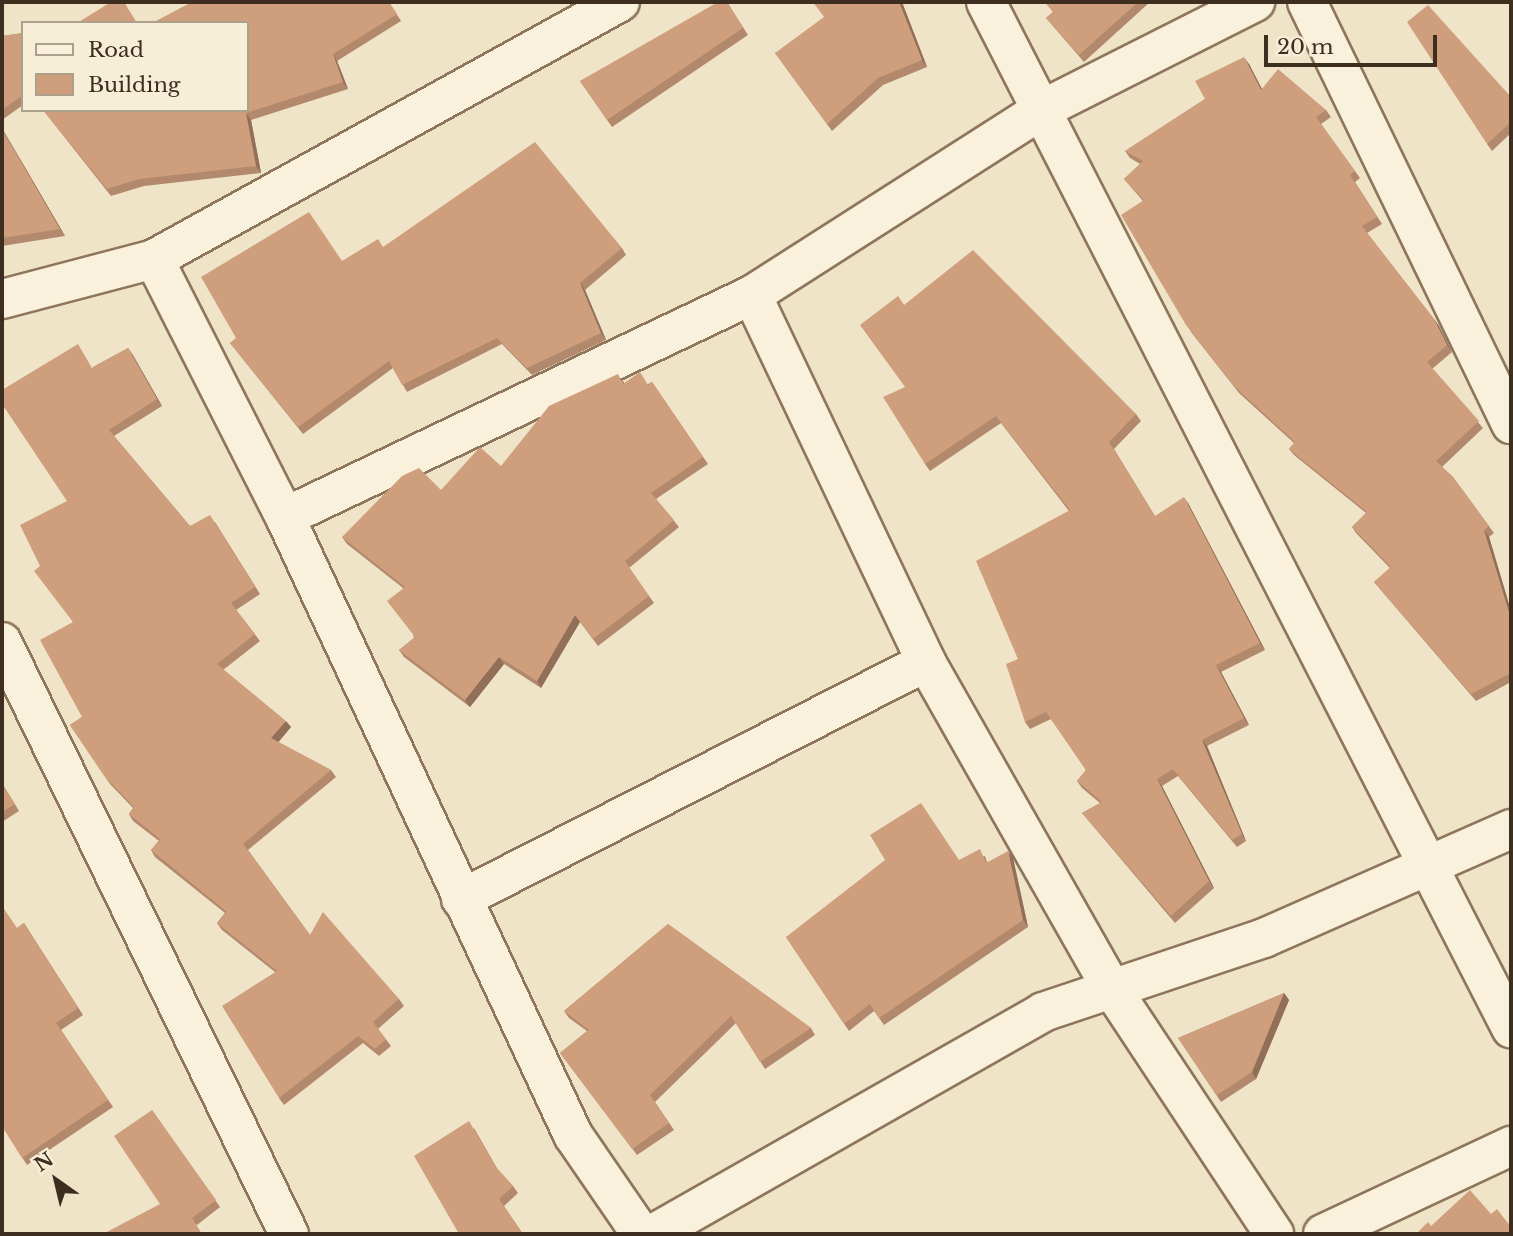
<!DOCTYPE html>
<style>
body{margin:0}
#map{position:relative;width:1513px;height:1236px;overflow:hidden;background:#f0e4c8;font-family:"Libre Baskerville",serif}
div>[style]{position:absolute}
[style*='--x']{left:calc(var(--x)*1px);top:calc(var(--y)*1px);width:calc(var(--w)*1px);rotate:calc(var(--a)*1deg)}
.roads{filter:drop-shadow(2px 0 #8d765c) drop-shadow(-2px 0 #8d765c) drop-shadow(0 2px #8d765c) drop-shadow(0 -2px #8d765c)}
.minor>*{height:38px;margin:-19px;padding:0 19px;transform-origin:19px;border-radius:19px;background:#faf1dc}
.wall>*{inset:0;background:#b2896c}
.shaded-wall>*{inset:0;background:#916f58}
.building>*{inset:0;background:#cf9f7d}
span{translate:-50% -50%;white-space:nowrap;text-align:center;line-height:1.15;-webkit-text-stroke:5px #f7eed8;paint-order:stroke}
.frame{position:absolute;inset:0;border:4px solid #3d2e20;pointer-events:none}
.legend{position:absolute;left:21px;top:21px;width:228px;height:91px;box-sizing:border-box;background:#f7eed8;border:2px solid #ada18e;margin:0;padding:9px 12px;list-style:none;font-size:21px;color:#3d2e20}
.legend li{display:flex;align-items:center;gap:14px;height:35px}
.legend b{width:35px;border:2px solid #ada18e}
.north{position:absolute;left:21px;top:1145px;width:70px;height:70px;-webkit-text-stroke:5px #f7eed8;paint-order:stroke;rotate:326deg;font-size:19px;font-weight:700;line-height:28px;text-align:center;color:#3d2e20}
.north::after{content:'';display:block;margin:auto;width:24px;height:32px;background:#3d2e20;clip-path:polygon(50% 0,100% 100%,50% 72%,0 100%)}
.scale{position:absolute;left:1264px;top:35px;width:173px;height:32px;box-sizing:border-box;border:4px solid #3d2e20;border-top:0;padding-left:9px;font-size:21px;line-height:24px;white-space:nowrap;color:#3d2e20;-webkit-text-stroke:5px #f7eed8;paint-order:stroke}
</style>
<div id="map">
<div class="roads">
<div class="minor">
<i style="--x:986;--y:2;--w:1153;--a:62.9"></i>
<i style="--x:1307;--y:2;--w:469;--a:64.2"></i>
<i style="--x:154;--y:259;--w:289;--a:63.1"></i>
<i style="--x:285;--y:517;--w:682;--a:65.01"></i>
<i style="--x:573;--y:1135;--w:120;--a:55.5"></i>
<i style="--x:752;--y:295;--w:406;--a:64.6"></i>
<i style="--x:926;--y:662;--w:376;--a:60.4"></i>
<i style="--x:1112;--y:989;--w:294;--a:56.5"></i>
<i style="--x:2;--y:299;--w:157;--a:-14.7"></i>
<i style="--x:154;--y:259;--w:532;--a:-28.88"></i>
<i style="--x:285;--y:517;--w:517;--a:-25.43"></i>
<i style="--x:752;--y:295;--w:343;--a:-32.6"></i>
<i style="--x:1041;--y:110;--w:240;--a:-26.8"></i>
<i style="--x:2;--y:642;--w:658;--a:64.14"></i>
<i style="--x:461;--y:899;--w:522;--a:-27.01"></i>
<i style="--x:653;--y:1234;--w:449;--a:-29.6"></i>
<i style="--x:1043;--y:1012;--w:233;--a:-18.5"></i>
<i style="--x:1264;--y:938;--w:270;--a:-23.8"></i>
<i style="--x:1323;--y:1234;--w:208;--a:-25.1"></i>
</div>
</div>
<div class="wall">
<i style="clip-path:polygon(389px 2px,401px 21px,337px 61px,348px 89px,251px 120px,261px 173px,144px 186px,111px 196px,43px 110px,247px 110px,288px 3px)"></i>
<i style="clip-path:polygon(727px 2px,748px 35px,612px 127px,580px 81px)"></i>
<i style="clip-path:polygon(902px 2px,927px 67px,883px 85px,832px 131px,775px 53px)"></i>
<i style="clip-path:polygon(1045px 2px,1150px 2px,1084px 62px,1046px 18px,1053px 12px)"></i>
<i style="clip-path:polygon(23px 33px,23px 105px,2px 120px,2px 36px)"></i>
<i style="clip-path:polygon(1249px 64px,1262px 89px,1326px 110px,1331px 117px,1321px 124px,1360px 178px,1355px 182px,1382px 224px,1367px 233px,1434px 319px,1439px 326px,1452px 352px,1432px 369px,1483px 428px,1442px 467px,1453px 477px,1494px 533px,1489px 537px,1511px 611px,1511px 682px,1476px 701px,1374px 582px,1390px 568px,1356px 533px,1352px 527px,1366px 513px,1294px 455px,1289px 449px,1294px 443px,1239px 393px,1191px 332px,1143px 201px,1124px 179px,1140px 164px,1130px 158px,1125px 151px,1205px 99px)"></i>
<i style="clip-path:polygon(1511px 97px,1511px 133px,1492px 151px,1487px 144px)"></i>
<i style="clip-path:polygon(2px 128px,65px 236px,2px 246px)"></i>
<i style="clip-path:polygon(383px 247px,622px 248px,626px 255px,585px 290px,606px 340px,532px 375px,502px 344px,407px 392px,393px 368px,303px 434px,230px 343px,342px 261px)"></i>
<i style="clip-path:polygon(904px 305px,1136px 414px,1141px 421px,1114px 449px,1155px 516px,1188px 503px,1265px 650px,1221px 672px,1249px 725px,1207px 746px,1246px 841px,1237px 847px,1178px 776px,1162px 786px,1214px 888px,1175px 923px,1082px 813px,1100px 803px,1082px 788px,1077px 781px,1086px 770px,1051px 719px,1030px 729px,1025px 722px,1018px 659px,1069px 511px,1001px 423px,930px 471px,925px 464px)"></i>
<i style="clip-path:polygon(128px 348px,162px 406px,114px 436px,190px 526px,215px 522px,260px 594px,236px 610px,260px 641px,223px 670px,291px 727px,278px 742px,331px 770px,336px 777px,248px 850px,310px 935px,399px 999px,404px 1006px,378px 1029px,391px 1046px,379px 1056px,363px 1043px,284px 1105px,279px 1098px,275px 972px,222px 930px,217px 923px,225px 913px,155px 857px,151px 850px,159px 841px,133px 821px,129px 814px,133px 808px,110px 784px,70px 725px,82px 717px,73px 622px,40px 566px,67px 501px,93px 367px)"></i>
<i style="clip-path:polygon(623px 380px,624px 383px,648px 384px,652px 382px,708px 464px,656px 499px,679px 527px,629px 568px,654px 603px,598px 646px,580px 622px,541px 688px,504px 664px,470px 707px,404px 657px,399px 650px,414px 638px,403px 588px,347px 544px,342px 537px,441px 490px,501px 466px)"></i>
<i style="clip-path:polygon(2px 783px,19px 811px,2px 822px)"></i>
<i style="clip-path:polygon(985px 856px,987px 862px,1013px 858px,1028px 927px,884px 1025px,874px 1011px,849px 1031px,786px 937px,959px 860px)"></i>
<i style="clip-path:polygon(24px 923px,83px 1015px,61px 1030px,113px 1107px,27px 1165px,2px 1126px,17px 928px)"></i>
<i style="clip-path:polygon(668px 924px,811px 1028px,815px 1035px,765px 1069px,736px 1023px,655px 1102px,674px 1130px,637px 1155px,560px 1053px,587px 1031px,569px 1018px,564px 1011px)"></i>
<i style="clip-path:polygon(1284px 993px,1289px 1000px,1256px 1079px,1221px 1102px,1178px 1038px)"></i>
<i style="clip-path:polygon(152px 1110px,220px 1207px,197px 1225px,160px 1204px)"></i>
<i style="clip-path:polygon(474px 1128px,498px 1170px,513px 1186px,518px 1193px,504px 1206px,523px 1234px,459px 1234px)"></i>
</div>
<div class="shaded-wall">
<i style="clip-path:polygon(899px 2px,902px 2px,927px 67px,922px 60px)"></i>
<i style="clip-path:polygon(333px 54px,337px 61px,348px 89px,343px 82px)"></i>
<i style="clip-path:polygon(1244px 57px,1249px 64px,1266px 97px,1261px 90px)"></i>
<i style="clip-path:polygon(246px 113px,251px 120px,261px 173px,256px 166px)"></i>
<i style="clip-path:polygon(2px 128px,65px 236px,60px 229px)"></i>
<i style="clip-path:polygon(580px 283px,585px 290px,606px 340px,601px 333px)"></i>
<i style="clip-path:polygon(1434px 319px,1439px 326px,1452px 352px,1447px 345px)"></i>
<i style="clip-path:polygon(128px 348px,133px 355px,162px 406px,157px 399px)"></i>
<i style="clip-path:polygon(1184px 497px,1188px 503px,1265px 650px,1260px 643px)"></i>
<i style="clip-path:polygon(1484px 530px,1489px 537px,1511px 611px,1511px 619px)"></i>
<i style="clip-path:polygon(575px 615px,580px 622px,541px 688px,537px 681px)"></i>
<i style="clip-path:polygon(499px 657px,504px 664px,470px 707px,465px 700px)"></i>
<i style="clip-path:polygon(1216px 665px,1221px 672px,1249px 725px,1244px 718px)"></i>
<i style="clip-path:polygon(286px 721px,291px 727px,276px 745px,271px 738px)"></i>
<i style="clip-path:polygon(1202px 740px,1207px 746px,1246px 841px,1242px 834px)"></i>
<i style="clip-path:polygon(1157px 779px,1162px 786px,1214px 888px,1209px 881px)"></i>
<i style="clip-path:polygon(1008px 851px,1013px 858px,1028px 927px,1023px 920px)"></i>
<i style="clip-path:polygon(1284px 993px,1289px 1000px,1256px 1079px,1252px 1072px)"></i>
</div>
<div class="building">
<i style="clip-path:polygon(111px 2px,124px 2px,137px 23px,77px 23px)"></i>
<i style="clip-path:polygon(192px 2px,389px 2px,397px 14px,333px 54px,343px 82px,246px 113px,256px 166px,139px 179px,107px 189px,43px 110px,247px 110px,247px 23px,152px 23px)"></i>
<i style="clip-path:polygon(718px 2px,727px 2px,743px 28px,607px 120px,580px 81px)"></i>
<i style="clip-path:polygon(813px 2px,899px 2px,922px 60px,878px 78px,827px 124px,775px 53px,824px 17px)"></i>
<i style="clip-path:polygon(1045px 2px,1138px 2px,1079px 55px,1046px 18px,1053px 12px)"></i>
<i style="clip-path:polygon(1428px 5px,1511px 97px,1511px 122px,1487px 144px,1407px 22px)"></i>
<i style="clip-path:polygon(23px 33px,23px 95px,2px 110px,2px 36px)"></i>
<i style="clip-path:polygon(1244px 57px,1261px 90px,1278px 69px,1326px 110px,1316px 117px,1355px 171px,1350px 175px,1377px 217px,1362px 226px,1434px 319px,1447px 345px,1427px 362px,1479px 421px,1436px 461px,1453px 477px,1489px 526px,1484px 530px,1511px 619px,1511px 673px,1471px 694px,1374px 582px,1391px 567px,1352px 527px,1367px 512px,1289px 449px,1295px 442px,1234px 386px,1186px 325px,1121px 215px,1144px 200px,1124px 179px,1143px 161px,1125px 151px,1205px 99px,1195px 81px)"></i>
<i style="clip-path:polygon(2px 130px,60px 229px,2px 238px)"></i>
<i style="clip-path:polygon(535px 142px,622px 248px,580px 283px,601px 333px,527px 368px,497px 338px,402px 385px,389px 361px,298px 427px,230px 343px,236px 338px,201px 277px,309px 212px,342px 261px,378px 239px,383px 247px)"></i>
<i style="clip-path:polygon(973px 250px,1136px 414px,1109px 442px,1155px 516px,1184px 497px,1260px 643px,1216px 665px,1244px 718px,1202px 740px,1242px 834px,1232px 840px,1173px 769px,1157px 779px,1209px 881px,1171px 916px,1082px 813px,1102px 802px,1077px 781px,1086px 770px,1046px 712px,1025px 722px,1006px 664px,1018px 659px,976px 561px,1070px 510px,996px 416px,925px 464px,883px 397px,905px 387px,860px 325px,898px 296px,904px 305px)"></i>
<i style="clip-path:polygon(78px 344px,92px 368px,128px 348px,157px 399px,109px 430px,190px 526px,210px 515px,255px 587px,231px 603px,255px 634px,217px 664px,286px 721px,271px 738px,331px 770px,243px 844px,310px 935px,323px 912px,399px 999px,373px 1022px,386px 1039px,375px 1049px,358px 1036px,279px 1098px,222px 1006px,277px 971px,217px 923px,227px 912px,151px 850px,160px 839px,129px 814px,134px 807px,105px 777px,70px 725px,82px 717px,40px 640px,73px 622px,34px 571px,40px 566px,20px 525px,67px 501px,2px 404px,2px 390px)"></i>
<i style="clip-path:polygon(640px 372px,648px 385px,652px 382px,703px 457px,651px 493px,674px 520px,625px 561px,649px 596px,593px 639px,575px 615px,537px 681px,499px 657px,465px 700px,399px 650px,415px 637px,387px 601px,405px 587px,342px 537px,402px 476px,419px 468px,441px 490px,480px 447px,501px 466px,549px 406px,618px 374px,623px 384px)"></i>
<i style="clip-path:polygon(2px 784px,15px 804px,2px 812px)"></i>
<i style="clip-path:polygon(921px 803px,959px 860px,980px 849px,986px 863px,1008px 851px,1023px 920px,879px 1018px,870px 1004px,844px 1024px,786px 937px,885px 860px,870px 835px)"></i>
<i style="clip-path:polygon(2px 906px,17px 928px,24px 923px,78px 1008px,56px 1023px,108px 1100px,22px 1158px,2px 1126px)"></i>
<i style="clip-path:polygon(668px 924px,811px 1028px,760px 1062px,731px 1016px,650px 1095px,669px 1123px,632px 1149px,560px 1053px,589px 1030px,564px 1011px)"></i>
<i style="clip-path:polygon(1284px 993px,1252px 1072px,1217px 1095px,1178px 1038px)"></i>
<i style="clip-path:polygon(152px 1110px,216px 1200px,192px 1218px,202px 1234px,103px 1234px,160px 1204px,114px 1136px)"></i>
<i style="clip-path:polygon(469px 1121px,496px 1167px,513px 1186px,499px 1199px,521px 1232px,519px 1234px,459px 1234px,414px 1156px)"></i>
<i style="clip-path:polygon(1470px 1190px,1491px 1214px,1497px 1209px,1511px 1227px,1511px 1234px,1416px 1234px,1428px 1222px,1431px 1226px)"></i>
</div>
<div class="frame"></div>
<ul class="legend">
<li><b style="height:9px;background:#faf1dc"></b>Road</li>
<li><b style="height:19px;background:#cf9f7d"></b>Building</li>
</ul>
<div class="north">N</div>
<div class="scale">20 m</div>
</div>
